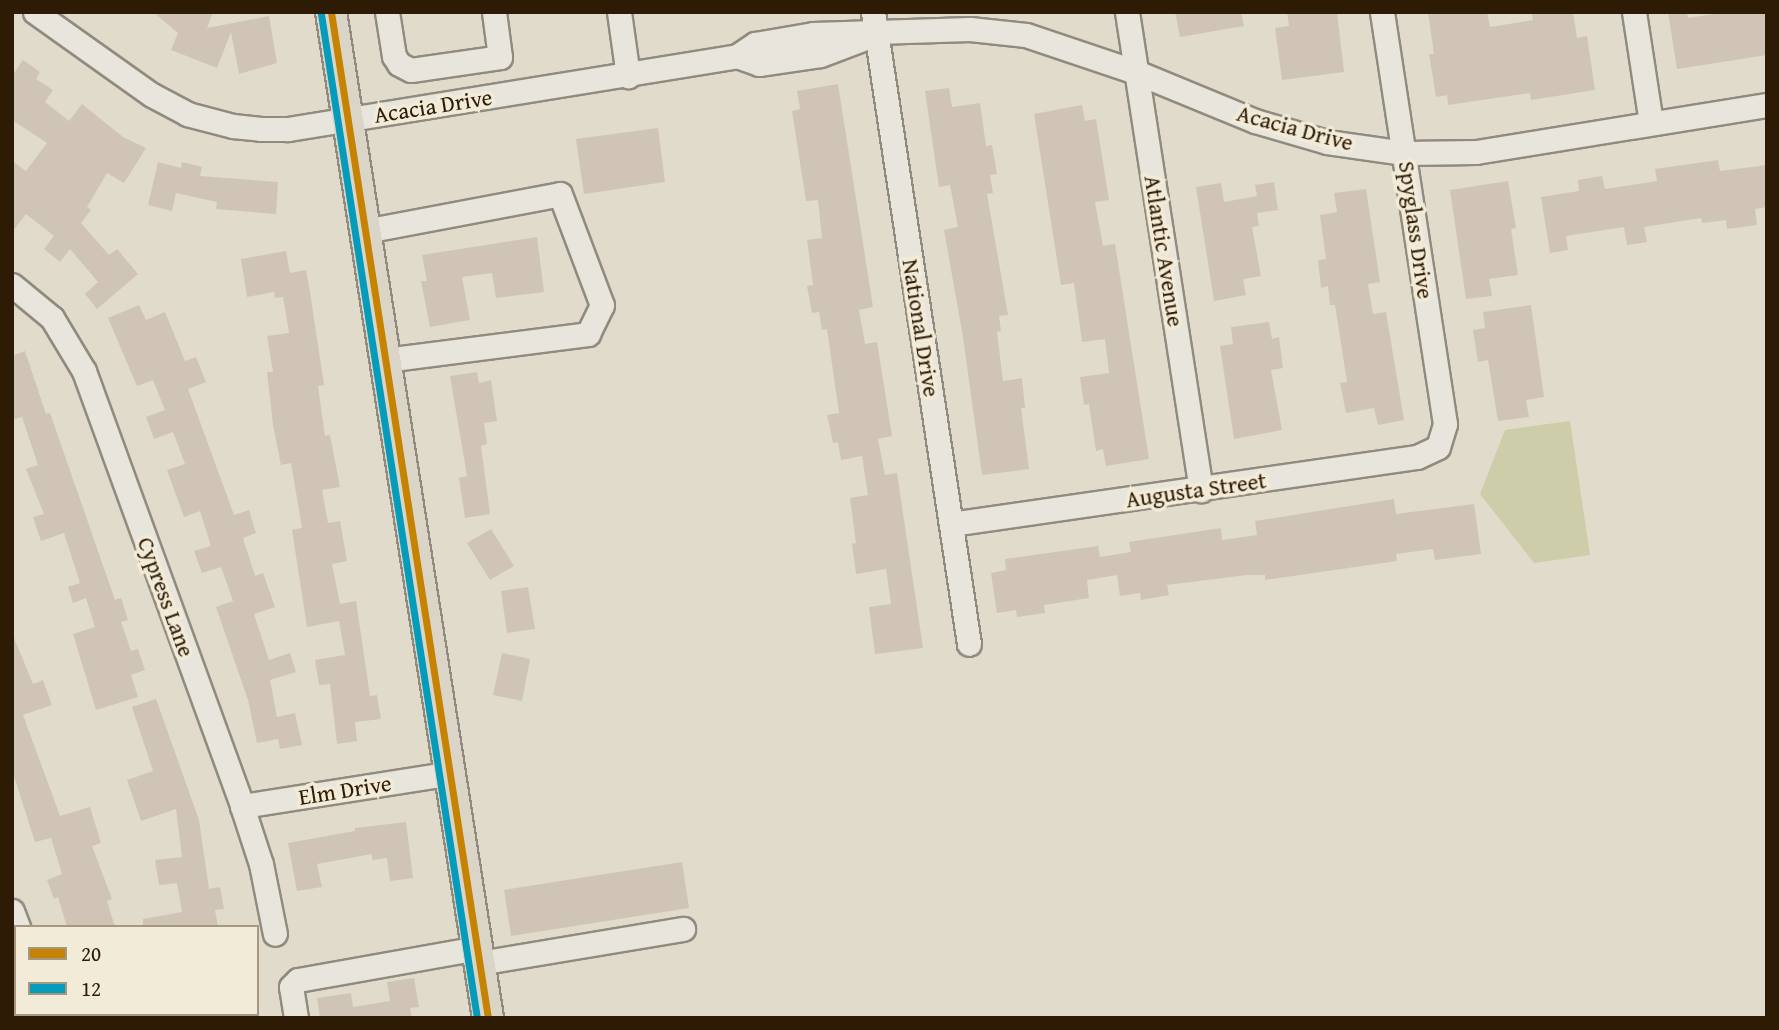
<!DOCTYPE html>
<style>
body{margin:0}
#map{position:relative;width:1779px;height:1030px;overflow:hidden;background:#e1dbcb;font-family:"Gentium Book Plus",serif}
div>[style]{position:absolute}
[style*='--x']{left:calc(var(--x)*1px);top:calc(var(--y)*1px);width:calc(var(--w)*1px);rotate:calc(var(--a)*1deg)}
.green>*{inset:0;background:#cdcda9}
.building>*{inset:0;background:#d0c4b7}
.roads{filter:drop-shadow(2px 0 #918b7f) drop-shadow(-2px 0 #918b7f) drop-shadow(0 2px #918b7f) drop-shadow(0 -2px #918b7f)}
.minor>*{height:23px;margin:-11.5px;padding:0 11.5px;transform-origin:11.5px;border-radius:11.5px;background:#e8e5dd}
.major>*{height:30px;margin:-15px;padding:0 15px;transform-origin:15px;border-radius:15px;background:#dbd5c8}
.bus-1>*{height:7px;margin:-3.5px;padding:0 3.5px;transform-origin:3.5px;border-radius:3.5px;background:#c58301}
.bus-2>*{height:7px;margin:-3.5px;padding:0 3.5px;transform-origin:3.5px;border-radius:3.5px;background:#059bba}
span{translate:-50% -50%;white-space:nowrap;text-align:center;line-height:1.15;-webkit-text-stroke:7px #f2ebd7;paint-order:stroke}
.street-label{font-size:23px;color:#2e1b05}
.frame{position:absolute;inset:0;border:14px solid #2e1b05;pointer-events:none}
.legend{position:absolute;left:14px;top:925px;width:245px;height:91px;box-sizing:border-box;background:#f2ebd7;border:2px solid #a49883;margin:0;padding:9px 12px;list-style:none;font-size:21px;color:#2e1b05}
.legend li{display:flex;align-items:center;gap:14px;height:35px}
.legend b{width:35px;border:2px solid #a49883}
</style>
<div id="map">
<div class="green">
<i style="clip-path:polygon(1570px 421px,1590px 555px,1534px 563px,1480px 494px,1505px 430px)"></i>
</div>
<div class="building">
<i style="clip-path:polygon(153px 12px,213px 12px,207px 28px,269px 16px,277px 63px,239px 74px,231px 32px,217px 68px,171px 50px,178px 33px)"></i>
<i style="clip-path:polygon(1175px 12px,1241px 12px,1244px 26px,1180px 37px)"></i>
<i style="clip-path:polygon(1287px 12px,1337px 12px,1344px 72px,1282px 80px,1275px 28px,1289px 26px)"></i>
<i style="clip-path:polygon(1428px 12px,1487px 12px,1490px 27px,1533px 20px,1532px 12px,1573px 12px,1577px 38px,1587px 36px,1595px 90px,1531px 100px,1530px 93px,1448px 105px,1447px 95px,1436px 97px,1429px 54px,1434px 54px)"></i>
<i style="clip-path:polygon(1668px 12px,1687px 12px,1688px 18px,1726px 12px,1767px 12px,1767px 55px,1677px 69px)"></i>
<i style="clip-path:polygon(23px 60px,40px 72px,36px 79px,53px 90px,45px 102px,69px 121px,82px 104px,123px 137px,146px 148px,124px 183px,107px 173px,87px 207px,91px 210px,81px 223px,109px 255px,117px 249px,138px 274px,97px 309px,85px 294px,98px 282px,70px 249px,60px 262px,44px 249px,54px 236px,26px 214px,12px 232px,12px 161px,26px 171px,47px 143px,12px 120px,12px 76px)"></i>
<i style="clip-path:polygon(838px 84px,873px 307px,859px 310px,865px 344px,877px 342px,892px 436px,878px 439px,885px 475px,897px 473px,923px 648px,875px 654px,869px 607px,891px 604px,886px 569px,856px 574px,852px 544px,856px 543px,850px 498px,868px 495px,862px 456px,841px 460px,838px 442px,833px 443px,827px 415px,839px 413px,827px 329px,822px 330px,819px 312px,812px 313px,807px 286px,813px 285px,807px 240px,822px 238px,818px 200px,806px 201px,792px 111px,800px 109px,797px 91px)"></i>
<i style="clip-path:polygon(949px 88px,952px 107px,980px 103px,986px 146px,992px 145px,997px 174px,990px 175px,993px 193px,987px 194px,1008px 315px,999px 316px,1001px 331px,997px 332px,1003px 381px,1022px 378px,1025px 408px,1021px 408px,1029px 469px,982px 475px,963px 337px,944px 230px,958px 227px,950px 185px,939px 187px,925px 91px)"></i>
<i style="clip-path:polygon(1082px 105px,1085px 121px,1096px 119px,1109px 200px,1095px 202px,1103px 246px,1115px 244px,1149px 459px,1106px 466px,1103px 449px,1096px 451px,1089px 404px,1084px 405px,1080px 377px,1109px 373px,1105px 339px,1082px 342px,1074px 283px,1061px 285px,1034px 114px)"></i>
<i style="clip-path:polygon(658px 128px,665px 182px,584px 194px,576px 139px)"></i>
<i style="clip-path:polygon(1718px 160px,1720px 171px,1767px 165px,1767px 207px,1755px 209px,1757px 225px,1727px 229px,1726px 220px,1702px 223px,1701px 218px,1644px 227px,1647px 242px,1627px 245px,1624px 227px,1566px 236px,1568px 250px,1550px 253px,1541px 197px,1579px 191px,1578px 180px,1602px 176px,1605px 189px,1657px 181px,1655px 169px)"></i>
<i style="clip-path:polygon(158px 162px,181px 168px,182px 162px,202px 167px,200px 176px,278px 182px,276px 214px,216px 209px,217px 202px,176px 193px,172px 211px,148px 205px)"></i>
<i style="clip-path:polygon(1508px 181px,1516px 228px,1511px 229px,1518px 275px,1489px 279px,1492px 296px,1466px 299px,1450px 190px)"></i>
<i style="clip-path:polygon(1274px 182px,1278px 210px,1257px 213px,1259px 226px,1252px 227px,1261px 276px,1243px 279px,1246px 295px,1214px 301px,1196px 187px,1221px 183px,1224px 202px,1257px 196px,1255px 185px)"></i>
<i style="clip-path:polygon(1366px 189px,1380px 282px,1368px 284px,1373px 314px,1386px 312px,1404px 420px,1378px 425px,1374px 408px,1346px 413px,1340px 383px,1347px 382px,1335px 305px,1330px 305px,1328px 286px,1321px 288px,1318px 260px,1326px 259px,1320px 215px,1337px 212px,1334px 193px)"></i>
<i style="clip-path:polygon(537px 237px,544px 292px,496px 298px,492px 273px,462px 277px,470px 320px,430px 327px,421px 281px,427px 281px,422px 255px)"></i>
<i style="clip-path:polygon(286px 251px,290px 273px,306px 270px,310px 292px,324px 385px,318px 386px,325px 436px,330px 435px,340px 487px,322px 490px,328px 523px,340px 521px,347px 561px,332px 564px,340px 604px,356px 601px,370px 696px,377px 695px,381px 719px,355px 722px,357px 741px,337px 744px,330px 684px,319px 685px,315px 660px,345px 655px,339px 621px,307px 627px,292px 530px,302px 528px,291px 463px,281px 465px,273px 425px,267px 372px,273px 372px,267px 336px,289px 333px,283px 297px,275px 298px,274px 292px,247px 297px,241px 259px)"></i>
<i style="clip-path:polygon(139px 305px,146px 320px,165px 312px,185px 361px,196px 357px,206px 382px,188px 389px,234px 515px,249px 510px,256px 533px,243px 538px,255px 576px,263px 573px,275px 607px,254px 614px,269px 660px,290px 653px,296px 672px,270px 680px,277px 717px,295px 713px,302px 745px,280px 749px,278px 739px,257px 743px,248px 700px,216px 607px,233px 601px,221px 567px,202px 573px,194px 551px,211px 546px,200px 511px,184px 517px,167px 470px,185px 464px,173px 432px,154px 439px,146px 417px,165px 410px,153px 380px,137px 386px,108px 318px)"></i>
<i style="clip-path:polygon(1531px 305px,1544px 397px,1526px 400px,1529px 417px,1498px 421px,1488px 360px,1478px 362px,1473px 330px,1485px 328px,1483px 312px)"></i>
<i style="clip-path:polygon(1269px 322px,1272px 339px,1279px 337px,1283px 368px,1271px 370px,1282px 430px,1234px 439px,1220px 346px,1233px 344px,1231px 327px)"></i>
<i style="clip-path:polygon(25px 351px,46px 414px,50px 413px,115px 600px,121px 598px,128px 620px,121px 622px,131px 651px,138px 649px,145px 670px,131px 675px,138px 697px,96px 710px,73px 634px,95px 627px,86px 598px,73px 603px,68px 587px,80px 583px,64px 533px,41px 541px,33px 517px,44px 514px,26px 469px,38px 465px,22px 417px,12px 420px,12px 356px)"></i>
<i style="clip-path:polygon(477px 372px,479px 383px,491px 380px,497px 421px,484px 423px,487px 444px,481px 446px,490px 514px,465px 518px,459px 478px,467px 476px,450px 376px)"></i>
<i style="clip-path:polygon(1394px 499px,1396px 514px,1474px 504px,1481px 554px,1435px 560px,1433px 549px,1396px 554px,1397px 561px,1265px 580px,1265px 575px,1247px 575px,1167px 585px,1169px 595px,1141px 600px,1140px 593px,1120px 596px,1117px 575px,1087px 580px,1089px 598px,1044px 605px,1045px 613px,1017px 617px,1016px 610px,997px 613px,991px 573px,1006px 570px,1005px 559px,1098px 546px,1100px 557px,1131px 552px,1129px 542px,1221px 528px,1222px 540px,1257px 535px,1255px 521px)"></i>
<i style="clip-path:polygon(491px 529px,514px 566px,490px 580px,467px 543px)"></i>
<i style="clip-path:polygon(528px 587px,535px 629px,507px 633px,501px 591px)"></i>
<i style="clip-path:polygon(12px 633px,33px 684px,43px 680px,52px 705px,23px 715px,60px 816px,90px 807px,101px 843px,92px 846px,112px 899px,107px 901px,115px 927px,67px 927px,58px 897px,54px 899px,47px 880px,62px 874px,51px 838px,35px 842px,12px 770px)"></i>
<i style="clip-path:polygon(502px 653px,530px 659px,522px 701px,493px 695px)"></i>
<i style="clip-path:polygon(156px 699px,199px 820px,209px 889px,220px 887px,224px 909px,215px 910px,218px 927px,143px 927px,143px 919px,182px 912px,177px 883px,159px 885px,155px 860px,182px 857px,176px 809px,141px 821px,127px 780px,153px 771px,132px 707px)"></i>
<i style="clip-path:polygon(406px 822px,413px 878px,390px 881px,387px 858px,372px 860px,372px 854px,317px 864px,322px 887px,297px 891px,288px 843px,355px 831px,355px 828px)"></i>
<i style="clip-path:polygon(682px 862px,689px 908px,511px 936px,504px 890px)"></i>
<i style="clip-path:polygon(414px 978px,419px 1007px,410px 1008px,412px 1018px,320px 1018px,317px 998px,351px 993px,353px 1007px,390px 1001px,387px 982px)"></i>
</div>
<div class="roads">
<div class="minor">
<i style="--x:35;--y:12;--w:143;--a:35.4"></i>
<i style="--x:152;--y:95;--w:40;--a:28"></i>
<i style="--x:187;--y:114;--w:48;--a:14.6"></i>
<i style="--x:233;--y:126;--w:28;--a:6"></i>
<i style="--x:261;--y:129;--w:27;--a:0"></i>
<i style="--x:288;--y:129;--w:455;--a:-9.2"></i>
<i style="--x:387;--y:12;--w:45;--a:81"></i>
<i style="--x:394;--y:56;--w:9;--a:58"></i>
<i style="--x:399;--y:64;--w:13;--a:27"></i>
<i style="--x:411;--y:70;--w:90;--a:-8.3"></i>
<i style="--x:500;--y:57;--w:45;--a:-97.6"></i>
<i style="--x:619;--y:12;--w:65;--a:82"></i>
<i style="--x:873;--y:12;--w:639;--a:81.36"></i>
<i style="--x:1127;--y:12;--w:484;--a:81.2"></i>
<i style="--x:1634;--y:12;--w:112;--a:81.3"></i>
<i style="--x:876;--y:34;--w:60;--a:159.4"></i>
<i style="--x:820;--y:55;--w:62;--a:171.6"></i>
<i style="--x:759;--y:64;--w:23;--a:-160"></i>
<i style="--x:737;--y:56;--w:22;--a:-34"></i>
<i style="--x:755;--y:44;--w:59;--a:-9.8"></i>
<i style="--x:813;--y:34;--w:157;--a:-1.8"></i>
<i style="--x:970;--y:29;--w:56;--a:6.1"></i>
<i style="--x:1026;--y:35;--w:116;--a:18.6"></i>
<i style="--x:1136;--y:72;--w:129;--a:22.4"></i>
<i style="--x:1255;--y:121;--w:75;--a:16.3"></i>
<i style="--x:1327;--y:142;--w:78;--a:8.1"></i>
<i style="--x:1404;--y:153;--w:72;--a:-0.8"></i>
<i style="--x:1476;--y:152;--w:295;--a:-9.2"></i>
<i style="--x:365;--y:231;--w:198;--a:-10.7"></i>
<i style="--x:560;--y:194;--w:119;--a:69.3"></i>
<i style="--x:602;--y:305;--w:32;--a:116"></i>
<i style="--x:588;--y:334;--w:205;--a:172.7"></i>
<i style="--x:12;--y:285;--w:52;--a:39.5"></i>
<i style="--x:52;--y:318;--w:62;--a:58.9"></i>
<i style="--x:84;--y:371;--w:463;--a:70"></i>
<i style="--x:242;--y:806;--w:61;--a:71.9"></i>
<i style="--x:261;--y:864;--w:71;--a:78.7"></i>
<i style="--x:951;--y:524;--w:471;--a:-8.2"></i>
<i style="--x:1417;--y:457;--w:23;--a:-25"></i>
<i style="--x:1438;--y:447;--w:24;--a:-73"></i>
<i style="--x:1445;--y:424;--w:417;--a:-98.7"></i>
<i style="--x:242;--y:806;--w:207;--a:-8.9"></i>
<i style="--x:12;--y:911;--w:17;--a:69"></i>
<i style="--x:479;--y:963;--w:207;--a:-9.5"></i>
<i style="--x:296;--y:1018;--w:31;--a:-99"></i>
<i style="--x:291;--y:987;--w:10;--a:-45"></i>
<i style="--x:298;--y:980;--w:182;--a:-10.1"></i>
</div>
<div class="major">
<i style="--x:331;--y:12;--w:1018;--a:81.13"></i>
</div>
</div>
<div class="bus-1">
<i style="--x:331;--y:12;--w:1018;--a:81.13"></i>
</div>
<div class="bus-2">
<i style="--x:321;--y:14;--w:1016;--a:81.17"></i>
</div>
<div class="street-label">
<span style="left:433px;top:106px;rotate:-9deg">Acacia Drive</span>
<span style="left:1295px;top:128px;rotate:15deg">Acacia Drive</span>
<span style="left:1416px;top:230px;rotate:82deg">Spyglass Drive</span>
<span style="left:1164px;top:251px;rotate:81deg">Atlantic Avenue</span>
<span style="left:921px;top:328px;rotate:81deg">National Drive</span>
<span style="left:1196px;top:490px;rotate:-8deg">Augusta Street</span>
<span style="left:166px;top:597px;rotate:70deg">Cypress Lane</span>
<span style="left:345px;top:790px;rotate:-9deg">Elm Drive</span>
</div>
<div class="frame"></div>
<ul class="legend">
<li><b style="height:9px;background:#c58301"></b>20</li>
<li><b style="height:9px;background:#059bba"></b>12</li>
</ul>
</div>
